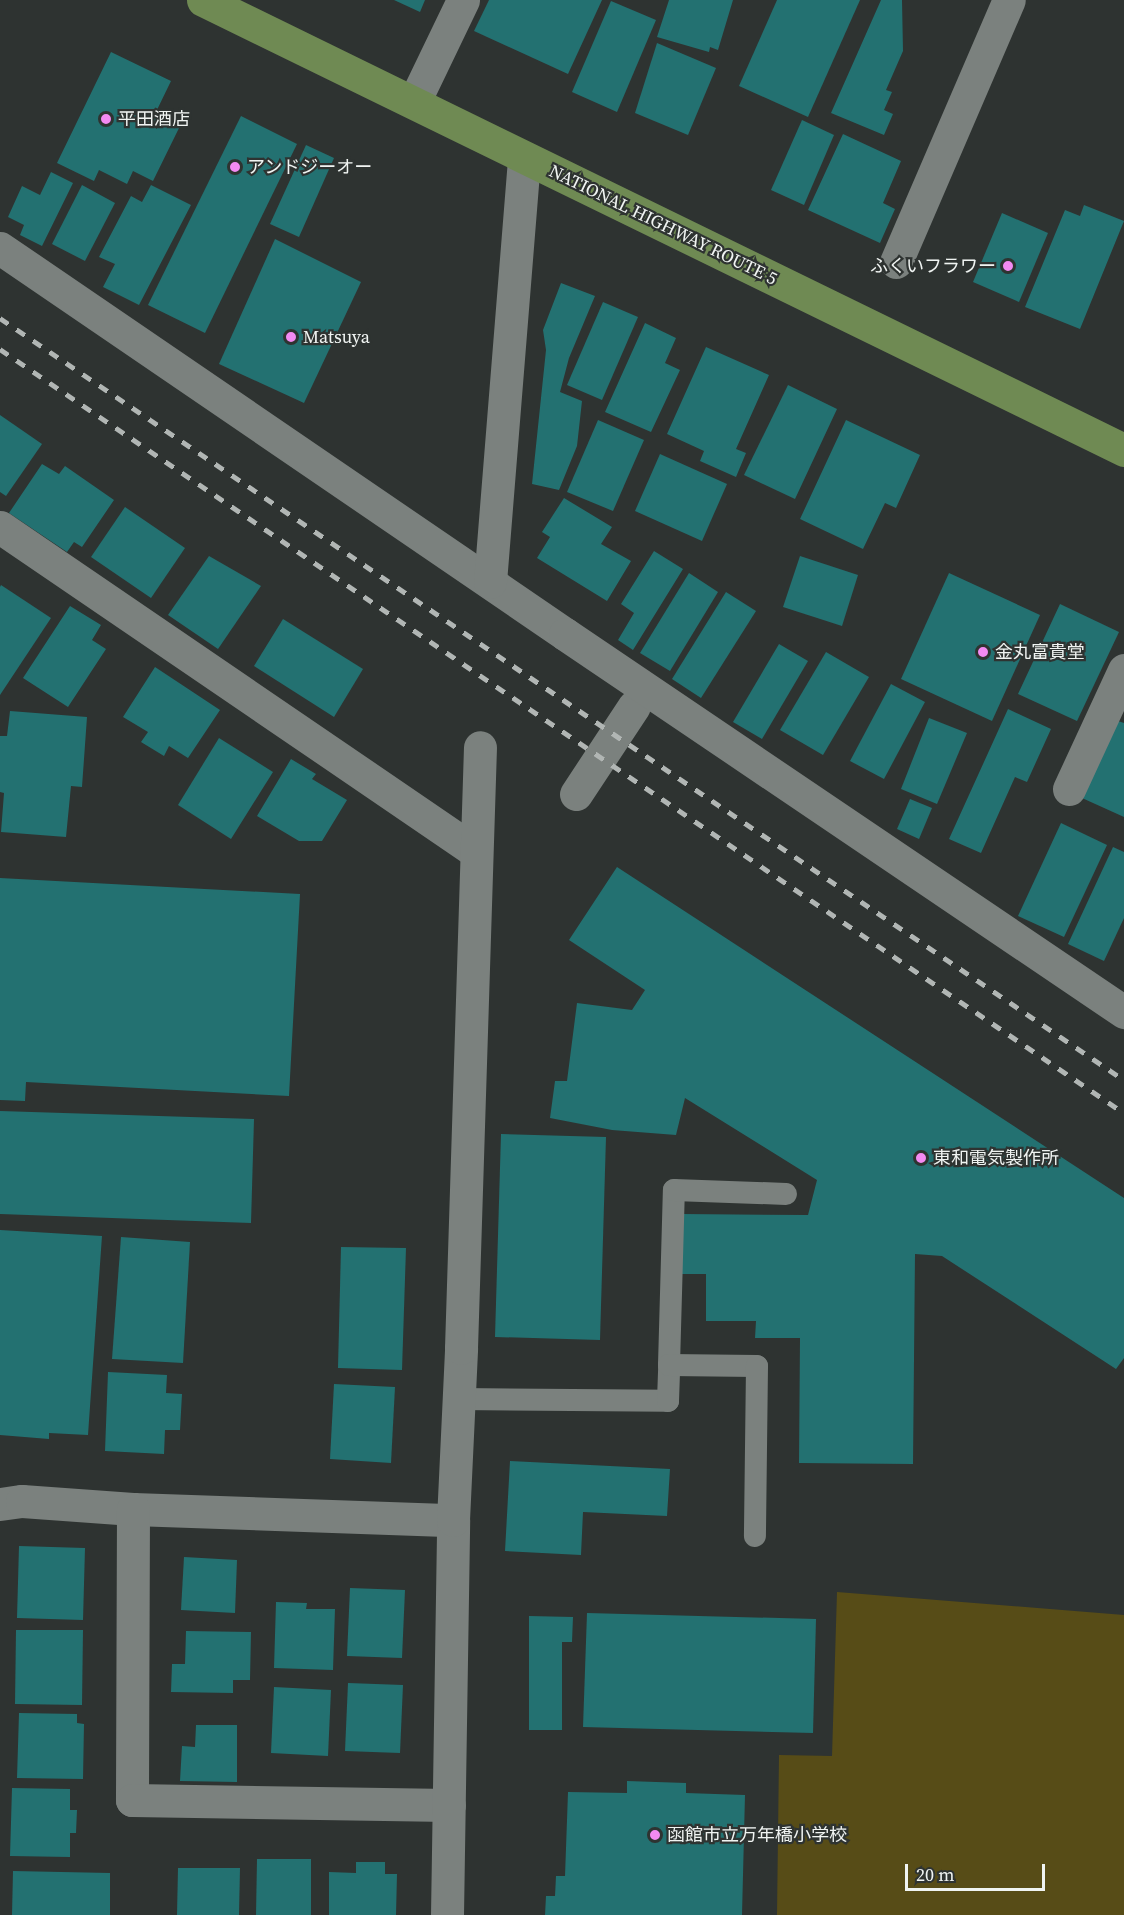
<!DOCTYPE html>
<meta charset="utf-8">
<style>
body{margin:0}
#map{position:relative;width:1124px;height:1915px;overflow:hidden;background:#2e3331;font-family:"Source Serif 4","Noto Sans JP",serif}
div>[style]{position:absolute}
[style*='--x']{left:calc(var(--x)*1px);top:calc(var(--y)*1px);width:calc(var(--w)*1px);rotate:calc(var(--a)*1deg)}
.green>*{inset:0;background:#574c17}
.building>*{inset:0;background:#237171}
.service>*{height:22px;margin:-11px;padding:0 11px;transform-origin:11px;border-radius:11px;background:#7b817e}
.pedestrian>*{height:33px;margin:-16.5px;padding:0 16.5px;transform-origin:16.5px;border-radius:16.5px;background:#7b817e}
.minor>*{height:33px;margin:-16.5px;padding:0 16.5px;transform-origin:16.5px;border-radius:16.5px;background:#7b817e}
.trunk>*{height:33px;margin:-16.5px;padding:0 16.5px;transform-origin:16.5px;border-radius:16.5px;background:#6f8a53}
.rail>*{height:4.5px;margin-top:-2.25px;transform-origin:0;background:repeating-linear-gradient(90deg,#b1b6b4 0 10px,transparent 0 20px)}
.dots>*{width:16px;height:16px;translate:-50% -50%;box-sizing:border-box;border:3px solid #2e3331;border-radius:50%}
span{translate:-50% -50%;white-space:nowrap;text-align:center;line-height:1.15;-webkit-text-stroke:4.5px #2e3331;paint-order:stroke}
.poi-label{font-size:18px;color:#f0f4f2}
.left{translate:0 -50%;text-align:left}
.right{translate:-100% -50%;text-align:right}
.street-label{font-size:18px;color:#f0f4f2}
.scale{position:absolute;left:905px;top:1864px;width:140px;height:27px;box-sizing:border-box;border:3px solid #f0f4f2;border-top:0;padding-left:8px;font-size:18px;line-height:21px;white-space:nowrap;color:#f0f4f2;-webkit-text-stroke:4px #2e3331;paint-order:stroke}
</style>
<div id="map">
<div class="green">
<i style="clip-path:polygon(837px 1592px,1124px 1615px,1124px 1915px,777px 1915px,779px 1755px,832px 1756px)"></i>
</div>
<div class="building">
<i style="clip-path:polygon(394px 0,425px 0,420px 12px)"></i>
<i style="clip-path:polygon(489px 0,602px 0,568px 74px,474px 31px)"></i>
<i style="clip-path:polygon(669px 0,733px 0,718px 50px,710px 47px,709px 52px,657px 37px)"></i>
<i style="clip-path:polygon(777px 0,860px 0,808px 117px,739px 86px)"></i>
<i style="clip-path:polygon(881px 0,902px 0,903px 51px,886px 90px,892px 92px,884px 110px,893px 114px,884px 135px,831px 113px)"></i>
<i style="clip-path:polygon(611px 1px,656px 20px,617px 112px,572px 92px)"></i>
<i style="clip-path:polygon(657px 43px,716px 68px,688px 135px,635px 113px)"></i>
<i style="clip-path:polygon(111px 52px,171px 81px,155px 114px,180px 126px,153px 181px,133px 171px,127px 184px,99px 170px,94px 181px,57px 163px)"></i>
<i style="clip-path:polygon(241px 116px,297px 144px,205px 333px,148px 305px)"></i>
<i style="clip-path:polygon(802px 120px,834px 135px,804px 205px,771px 190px)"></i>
<i style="clip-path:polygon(843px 134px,901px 161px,883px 203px,895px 209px,880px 243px,808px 210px)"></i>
<i style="clip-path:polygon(306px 145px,334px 158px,299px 237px,270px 224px)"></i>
<i style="clip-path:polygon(51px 172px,73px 183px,42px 246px,20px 235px,24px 225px,8px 217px,22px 186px,40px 195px)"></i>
<i style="clip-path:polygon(82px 185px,115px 203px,85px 261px,52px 244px)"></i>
<i style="clip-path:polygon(151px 185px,191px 205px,139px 305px,103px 287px,115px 264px,99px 257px,131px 196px,142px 202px)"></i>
<i style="clip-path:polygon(1084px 205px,1124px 221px,1080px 329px,1025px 307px,1065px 210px,1080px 216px)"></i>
<i style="clip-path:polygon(1002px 213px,1048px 233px,1019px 302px,973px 282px)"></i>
<i style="clip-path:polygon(275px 239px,361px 282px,304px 403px,219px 364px)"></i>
<i style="clip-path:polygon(561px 283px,595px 296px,569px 358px,560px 392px,582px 401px,577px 446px,559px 490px,532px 484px,546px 350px,543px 330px)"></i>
<i style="clip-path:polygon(603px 302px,638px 317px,602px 400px,567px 385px)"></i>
<i style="clip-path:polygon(645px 323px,676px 338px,665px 363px,680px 370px,651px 432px,605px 412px)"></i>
<i style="clip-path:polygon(706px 347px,769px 375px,736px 449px,746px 453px,736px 477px,700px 461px,704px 451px,667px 434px)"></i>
<i style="clip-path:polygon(788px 385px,837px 409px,795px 499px,744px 475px)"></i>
<i style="clip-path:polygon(0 415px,42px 444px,6px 496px,0 492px)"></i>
<i style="clip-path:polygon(598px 420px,644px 440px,613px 511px,567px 492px)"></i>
<i style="clip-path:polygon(846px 420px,920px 455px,896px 508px,885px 503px,863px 549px,800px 519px)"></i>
<i style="clip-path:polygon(660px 454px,727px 484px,702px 541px,635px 511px)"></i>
<i style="clip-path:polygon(42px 464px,59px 474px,65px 466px,114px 500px,82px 547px,74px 542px,67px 552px,9px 513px)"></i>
<i style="clip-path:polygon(564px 498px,612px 527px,601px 544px,631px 561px,607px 601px,537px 558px,550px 537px,542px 532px)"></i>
<i style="clip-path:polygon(125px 507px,185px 548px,151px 598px,91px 557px)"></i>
<i style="clip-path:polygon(654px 551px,683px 569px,633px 650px,618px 640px,634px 613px,621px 604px)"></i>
<i style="clip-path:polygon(209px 556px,261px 586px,218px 649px,168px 615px)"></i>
<i style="clip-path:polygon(800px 556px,858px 575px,842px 626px,783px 607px)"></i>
<i style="clip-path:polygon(689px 573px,718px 592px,670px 671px,640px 653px)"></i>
<i style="clip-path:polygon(949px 573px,1040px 615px,992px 721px,901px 679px)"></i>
<i style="clip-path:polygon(1px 585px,51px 618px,0 695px,0 587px)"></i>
<i style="clip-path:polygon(726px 592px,756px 611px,701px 698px,672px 679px)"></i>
<i style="clip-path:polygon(1060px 604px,1119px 632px,1077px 721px,1018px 694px)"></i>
<i style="clip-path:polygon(70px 606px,101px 625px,92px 640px,106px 649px,68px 707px,23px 678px)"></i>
<i style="clip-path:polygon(283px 619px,363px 669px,334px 717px,254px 666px)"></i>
<i style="clip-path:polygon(779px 644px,808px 661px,762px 739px,733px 722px)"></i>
<i style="clip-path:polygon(826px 652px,869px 677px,823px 755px,780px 730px)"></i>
<i style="clip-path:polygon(155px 667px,220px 710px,188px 758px,169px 746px,164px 756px,141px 742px,148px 732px,123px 717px)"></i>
<i style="clip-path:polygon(891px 684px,925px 702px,884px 779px,850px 761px)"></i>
<i style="clip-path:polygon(1008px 709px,1051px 729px,1027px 782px,1015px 777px,981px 853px,949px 839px)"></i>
<i style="clip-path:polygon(10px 711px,87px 717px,82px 787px,71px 786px,66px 837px,1px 832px,4px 793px,0 792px,0 736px,7px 736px)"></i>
<i style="clip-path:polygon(929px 718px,967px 733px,937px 804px,901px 789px)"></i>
<i style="clip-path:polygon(1118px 721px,1124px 723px,1124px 817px,1082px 798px)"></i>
<i style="clip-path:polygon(219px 738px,273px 772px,231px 839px,178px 805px)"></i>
<i style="clip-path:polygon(291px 759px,316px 774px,312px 779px,347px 800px,322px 841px,299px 841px,257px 816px)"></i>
<i style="clip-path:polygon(910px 799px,932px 808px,919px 839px,897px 829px)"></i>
<i style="clip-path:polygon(1061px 823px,1107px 845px,1064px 937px,1018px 916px)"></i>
<i style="clip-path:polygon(1113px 847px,1124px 852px,1124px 918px,1104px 961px,1068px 944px)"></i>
<i style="clip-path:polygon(617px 867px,1124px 1198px,1124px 1358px,1116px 1369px,942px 1256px,915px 1254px,913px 1464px,799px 1463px,800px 1338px,755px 1338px,756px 1321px,706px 1321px,706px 1274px,681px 1274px,681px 1214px,808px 1215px,817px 1180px,685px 1098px,676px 1135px,612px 1130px,550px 1118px,555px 1081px,567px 1081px,577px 1003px,632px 1010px,645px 990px,569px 940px)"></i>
<i style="clip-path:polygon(0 878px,300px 894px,289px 1096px,26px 1082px,25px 1101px,0 1100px)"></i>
<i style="clip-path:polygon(0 1111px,254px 1119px,251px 1223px,0 1214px)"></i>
<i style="clip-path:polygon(501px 1134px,606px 1137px,600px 1340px,495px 1337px)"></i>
<i style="clip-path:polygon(0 1230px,102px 1236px,88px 1435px,49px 1433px,49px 1439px,0 1435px)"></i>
<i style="clip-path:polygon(121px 1237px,190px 1242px,183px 1363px,112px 1359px)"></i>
<i style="clip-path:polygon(341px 1247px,406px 1248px,402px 1370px,338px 1368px)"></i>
<i style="clip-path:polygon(108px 1372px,167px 1375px,166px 1393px,182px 1394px,180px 1430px,165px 1430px,164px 1454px,105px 1451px)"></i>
<i style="clip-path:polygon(334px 1384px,395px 1387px,391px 1463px,330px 1459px)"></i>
<i style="clip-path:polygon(510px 1461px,670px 1469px,667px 1516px,583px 1512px,581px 1555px,505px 1551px)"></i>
<i style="clip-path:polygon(19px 1546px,85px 1548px,83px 1620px,17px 1618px)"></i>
<i style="clip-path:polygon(184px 1557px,237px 1560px,235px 1613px,181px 1610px)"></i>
<i style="clip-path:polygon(350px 1588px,405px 1590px,402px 1658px,347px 1656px)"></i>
<i style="clip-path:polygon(276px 1602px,307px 1603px,306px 1609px,335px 1609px,333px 1670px,274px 1668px)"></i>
<i style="clip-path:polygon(587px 1613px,816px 1619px,813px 1733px,583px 1727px)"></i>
<i style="clip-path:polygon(529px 1616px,573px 1617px,572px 1642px,562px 1642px,562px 1730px,529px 1730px)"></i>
<i style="clip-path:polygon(16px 1630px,83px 1630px,82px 1705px,15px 1704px)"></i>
<i style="clip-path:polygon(186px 1631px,251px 1632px,250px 1680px,233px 1680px,233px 1693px,171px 1692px,172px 1664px,185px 1664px)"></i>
<i style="clip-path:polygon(348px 1683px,403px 1685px,400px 1753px,345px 1751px)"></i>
<i style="clip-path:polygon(274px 1687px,331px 1690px,328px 1756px,271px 1753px)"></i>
<i style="clip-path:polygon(19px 1713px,77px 1714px,77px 1723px,84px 1724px,83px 1779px,17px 1778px)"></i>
<i style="clip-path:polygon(196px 1725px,237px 1725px,237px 1782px,180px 1781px,182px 1746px,195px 1747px)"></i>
<i style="clip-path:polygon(627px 1781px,686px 1783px,686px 1793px,745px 1795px,742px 1915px,545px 1915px,546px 1896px,555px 1896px,556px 1876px,565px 1876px,568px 1792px,627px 1793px)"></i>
<i style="clip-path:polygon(12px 1788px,70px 1789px,70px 1810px,77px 1810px,76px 1833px,70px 1833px,70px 1857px,10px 1856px)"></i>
<i style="clip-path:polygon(257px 1859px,311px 1859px,311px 1915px,256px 1915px)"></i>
<i style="clip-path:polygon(356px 1862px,385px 1862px,385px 1874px,397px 1874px,396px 1915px,329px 1915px,329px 1872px,356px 1873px)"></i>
<i style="clip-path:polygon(178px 1868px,240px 1868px,239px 1915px,177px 1915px)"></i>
<i style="clip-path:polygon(13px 1871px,110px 1873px,110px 1915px,12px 1915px)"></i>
</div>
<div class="service">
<i style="--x:669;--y:1365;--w:175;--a:-88.4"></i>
<i style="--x:674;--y:1190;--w:112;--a:2"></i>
<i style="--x:459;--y:1399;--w:209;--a:0.5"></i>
<i style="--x:668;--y:1401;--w:36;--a:-88"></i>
<i style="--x:669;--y:1365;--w:88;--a:0.7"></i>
<i style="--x:757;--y:1366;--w:170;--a:90.7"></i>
</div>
<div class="pedestrian">
<i style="--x:576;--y:794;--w:105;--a:-56.6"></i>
</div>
<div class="minor">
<i style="--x:414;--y:102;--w:113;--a:-64.3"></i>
<i style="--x:0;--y:248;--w:684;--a:34.34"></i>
<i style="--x:565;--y:634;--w:675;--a:34.07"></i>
<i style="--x:896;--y:262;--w:285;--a:-66.7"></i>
<i style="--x:0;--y:527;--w:575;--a:34.3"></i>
<i style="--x:490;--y:582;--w:425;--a:-85.4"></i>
<i style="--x:1069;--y:789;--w:131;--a:-65.2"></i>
<i style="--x:0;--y:1504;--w:22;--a:-8"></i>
<i style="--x:22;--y:1501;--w:111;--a:4.1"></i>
<i style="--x:133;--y:1509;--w:320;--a:2"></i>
<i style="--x:133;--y:1509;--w:291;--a:90.2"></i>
<i style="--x:132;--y:1800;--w:317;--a:0.9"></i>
<i style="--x:447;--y:1915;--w:395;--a:-89.1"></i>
<i style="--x:453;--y:1520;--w:172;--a:-87.3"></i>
<i style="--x:461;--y:1348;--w:601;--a:-88.19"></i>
</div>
<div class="trunk">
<i style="--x:203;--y:0;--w:1025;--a:26.04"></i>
</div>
<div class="rail">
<i style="--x:0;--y:318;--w:1358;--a:34.13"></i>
<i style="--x:0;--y:349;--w:1359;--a:34.2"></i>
</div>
<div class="dots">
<i style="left:106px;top:119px;background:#f38af2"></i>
<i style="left:235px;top:167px;background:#f38af2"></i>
<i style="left:1008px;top:266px;background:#f38af2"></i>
<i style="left:291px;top:337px;background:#f38af2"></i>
<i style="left:983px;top:652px;background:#f38af2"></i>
<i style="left:921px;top:1158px;background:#f38af2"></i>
<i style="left:655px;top:1835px;background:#f38af2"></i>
</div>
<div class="poi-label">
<span class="left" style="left:118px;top:119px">平田酒店</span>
<span class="left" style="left:247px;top:167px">アンドジーオー</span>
<span class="right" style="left:996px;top:266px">ふくいフラワー</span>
<span class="left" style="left:303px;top:337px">Matsuya</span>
<span class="left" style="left:995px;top:652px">金丸富貴堂</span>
<span class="left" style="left:933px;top:1158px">東和電気製作所</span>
<span class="left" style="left:667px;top:1835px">函館市立万年橋小学校</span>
</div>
<div class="street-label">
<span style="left:663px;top:225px;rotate:26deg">NATIONAL HIGHWAY ROUTE 5</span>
</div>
<div class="scale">20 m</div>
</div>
